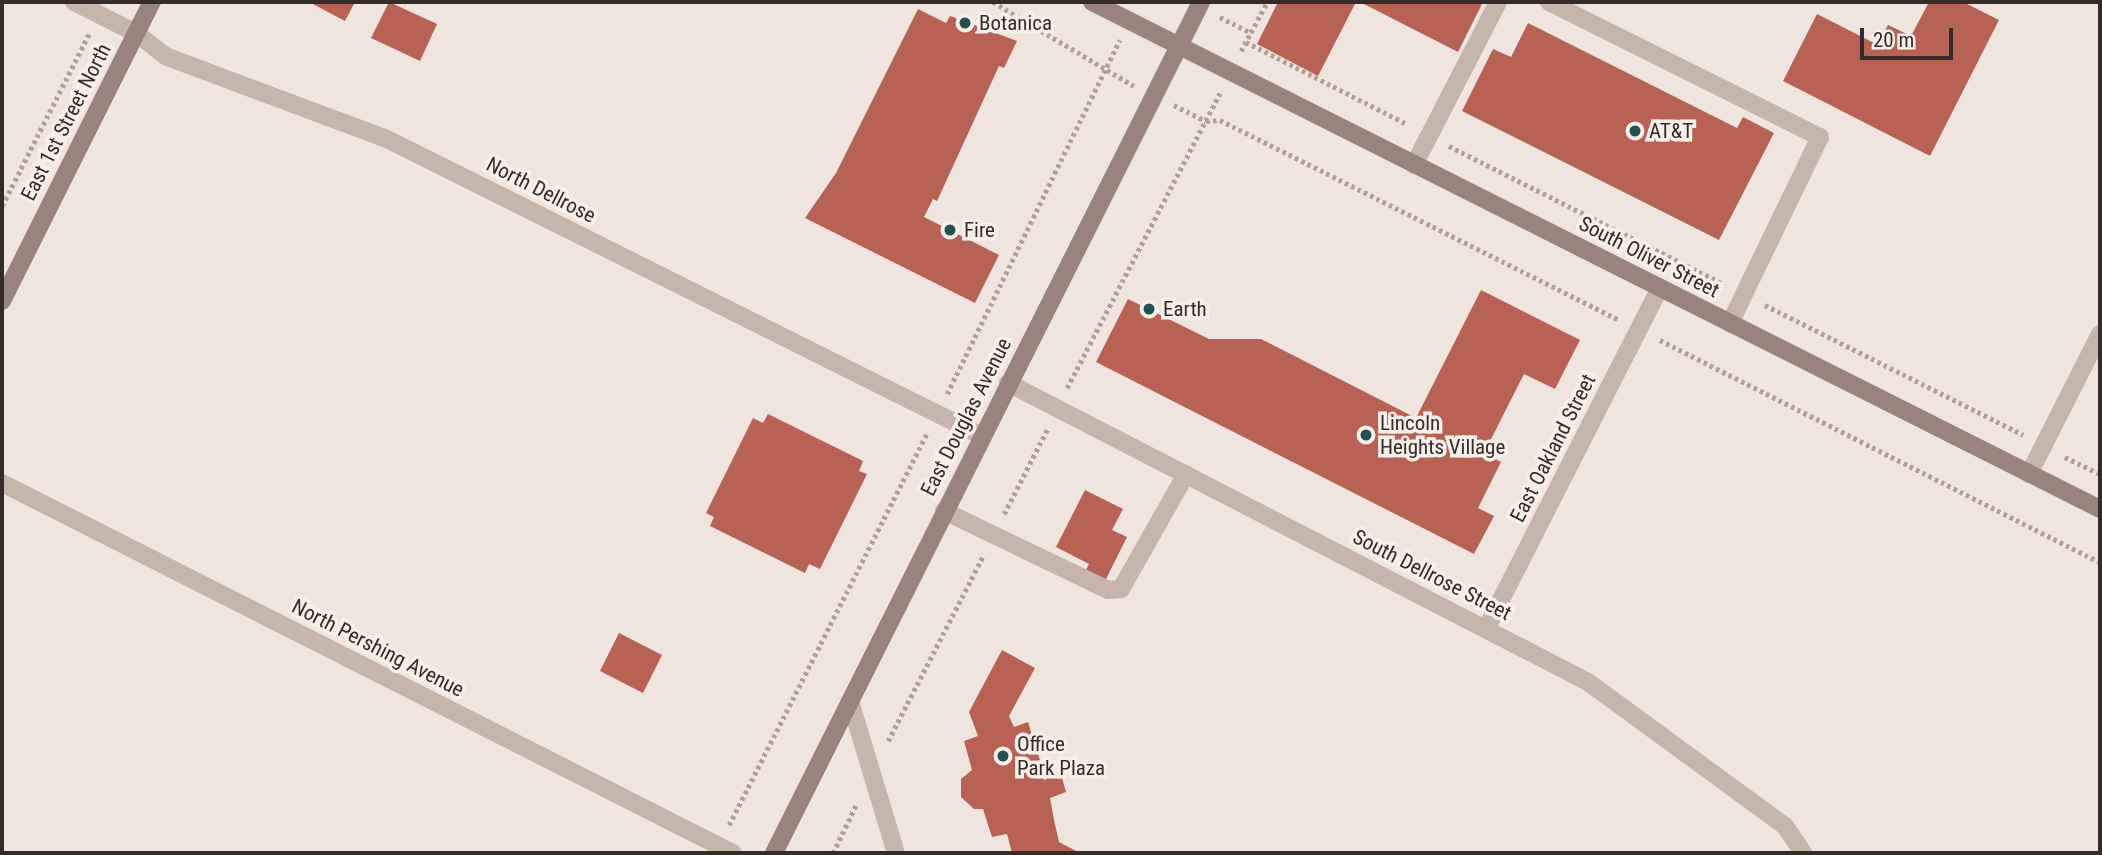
<!DOCTYPE html>
<style>
body{margin:0}
#map{position:relative;width:2102px;height:855px;overflow:hidden;background:#efe5de;font-family:"Roboto Condensed",sans-serif}
div>[style]{position:absolute}
[style*='--x']{left:calc(var(--x)*1px);top:calc(var(--y)*1px);width:calc(var(--w)*1px);rotate:calc(var(--a)*1deg)}
.building>*{inset:0;background:#b76254}
.path>*{height:4.5px;margin-top:-2.25px;transform-origin:0;background:repeating-linear-gradient(90deg,#b29f96 0 3.5px,transparent 0 7px)}
.lane>*{height:18px;margin:-9px;padding:0 9px;transform-origin:9px;border-radius:9px;background:#c6b5ab}
.street>*{height:18px;margin:-9px;padding:0 9px;transform-origin:9px;border-radius:9px;background:#c6b5ab}
.secondary>*{height:18px;margin:-9px;padding:0 9px;transform-origin:9px;border-radius:9px;background:#99847d}
.dots>*{width:19px;height:19px;translate:-50% -50%;box-sizing:border-box;border:4px solid #f7f0ea;border-radius:50%}
span{translate:-50% -50%;white-space:nowrap;text-align:center;line-height:1.15;-webkit-text-stroke:7px #f7f0ea;paint-order:stroke}
.poi-label{font-size:21px;color:#352c2a}
.left{translate:0 -50%;text-align:left}
.street-label{font-size:21px;color:#352c2a}
.frame{position:absolute;inset:0;border:4px solid #352c2a;pointer-events:none}
.scale{position:absolute;left:1860px;top:28px;width:93px;height:32px;box-sizing:border-box;border:4px solid #352c2a;border-top:0;padding-left:9px;font-size:21px;line-height:24px;white-space:nowrap;color:#352c2a;-webkit-text-stroke:5px #f7f0ea;paint-order:stroke}
</style>
<div id="map">
<div class="building">
<i style="clip-path:polygon(309px 2px,355px 2px,345px 21px)"></i>
<i style="clip-path:polygon(389px 2px,437px 24px,420px 61px,371px 38px)"></i>
<i style="clip-path:polygon(1278px 2px,1356px 2px,1318px 76px,1257px 44px)"></i>
<i style="clip-path:polygon(1360px 2px,1483px 2px,1458px 52px)"></i>
<i style="clip-path:polygon(1929px 2px,1963px 2px,1999px 20px,1930px 156px,1783px 81px,1817px 14px,1878px 45px,1888px 25px,1911px 36px)"></i>
<i style="clip-path:polygon(918px 9px,946px 23px,950px 16px,1017px 41px,1004px 68px,999px 66px,937px 201px,933px 199px,924px 217px,999px 255px,975px 303px,805px 218px,836px 173px)"></i>
<i style="clip-path:polygon(1528px 23px,1737px 128px,1743px 117px,1774px 133px,1719px 240px,1462px 111px,1493px 49px,1511px 57px)"></i>
<i style="clip-path:polygon(1481px 290px,1580px 340px,1555px 389px,1524px 374px,1484px 453px,1501px 462px,1478px 508px,1494px 516px,1474px 554px,1096px 362px,1128px 299px,1209px 339px,1261px 339px,1416px 418px)"></i>
<i style="clip-path:polygon(768px 414px,863px 461px,859px 471px,867px 474px,820px 569px,809px 564px,805px 573px,710px 526px,714px 517px,706px 513px,753px 418px,763px 423px)"></i>
<i style="clip-path:polygon(1085px 490px,1123px 509px,1112px 530px,1127px 537px,1098px 595px,1078px 585px,1089px 564px,1056px 547px)"></i>
<i style="clip-path:polygon(619px 633px,662px 655px,643px 693px,600px 671px)"></i>
<i style="clip-path:polygon(1002px 650px,1035px 668px,1009px 716px,1014px 727px,1028px 722px,1045px 776px,1060px 771px,1066px 792px,1050px 798px,1054px 820px,1059px 842px,1080px 853px,1012px 853px,1007px 834px,992px 837px,983px 809px,974px 809px,961px 797px,961px 779px,972px 770px,964px 741px,978px 736px,969px 712px)"></i>
</div>
<div class="path">
<i style="--x:993;--y:2;--w:164;--a:30.8"></i>
<i style="--x:1220;--y:17;--w:35;--a:27"></i>
<i style="--x:1246;--y:42;--w:181;--a:27"></i>
<i style="--x:1241;--y:51;--w:55;--a:-62"></i>
<i style="--x:1174;--y:105;--w:36;--a:27"></i>
<i style="--x:1206;--y:121;--w:14;--a:-4"></i>
<i style="--x:1220;--y:120;--w:445;--a:26.6"></i>
<i style="--x:1449;--y:146;--w:307;--a:26.7"></i>
<i style="--x:2;--y:206;--w:193;--a:-63.2"></i>
<i style="--x:1765;--y:305;--w:289;--a:26.7"></i>
<i style="--x:1660;--y:340;--w:493;--a:26.8"></i>
<i style="--x:1067;--y:388;--w:332;--a:-62.6"></i>
<i style="--x:947;--y:394;--w:394;--a:-64"></i>
<i style="--x:2065;--y:457;--w:39;--a:26"></i>
<i style="--x:1004;--y:514;--w:97;--a:-62.9"></i>
<i style="--x:888;--y:741;--w:208;--a:-62.8"></i>
<i style="--x:729;--y:825;--w:439;--a:-63.2"></i>
<i style="--x:833;--y:853;--w:53;--a:-64.4"></i>
</div>
<div class="lane">
<i style="--x:1549;--y:2;--w:303;--a:26.5"></i>
<i style="--x:1820;--y:137;--w:207;--a:115.8"></i>
<i style="--x:1414;--y:165;--w:183;--a:-62.7"></i>
<i style="--x:944;--y:511;--w:182;--a:25.7"></i>
<i style="--x:1108;--y:590;--w:13;--a:-4"></i>
<i style="--x:1121;--y:589;--w:132;--a:-60.5"></i>
</div>
<div class="street">
<i style="--x:74;--y:2;--w:69;--a:26.6"></i>
<i style="--x:136;--y:33;--w:37;--a:38"></i>
<i style="--x:165;--y:56;--w:237;--a:20.5"></i>
<i style="--x:387;--y:139;--w:665;--a:26.53"></i>
<i style="--x:1008;--y:383;--w:653;--a:27.27"></i>
<i style="--x:1588;--y:682;--w:244;--a:36.2"></i>
<i style="--x:1785;--y:826;--w:32;--a:56"></i>
<i style="--x:2029;--y:474;--w:157;--a:-63.1"></i>
<i style="--x:2;--y:483;--w:819;--a:26.85"></i>
<i style="--x:1486;--y:629;--w:383;--a:-63"></i>
<i style="--x:850;--y:701;--w:159;--a:73.2"></i>
</div>
<div class="secondary">
<i style="--x:1092;--y:2;--w:1128;--a:26.7"></i>
<i style="--x:2;--y:301;--w:335;--a:-63.4"></i>
<i style="--x:774;--y:853;--w:952;--a:-63.35"></i>
</div>
<div class="dots">
<i style="left:965px;top:23px;background:#245150"></i>
<i style="left:1635px;top:131px;background:#245150"></i>
<i style="left:950px;top:230px;background:#245150"></i>
<i style="left:1149px;top:309px;background:#245150"></i>
<i style="left:1366px;top:435px;background:#245150"></i>
<i style="left:1003px;top:756px;background:#245150"></i>
</div>
<div class="poi-label">
<span class="left" style="left:979px;top:23px">Botanica</span>
<span class="left" style="left:1649px;top:131px">AT&amp;T</span>
<span class="left" style="left:964px;top:230px">Fire</span>
<span class="left" style="left:1163px;top:309px">Earth</span>
<span class="left" style="left:1380px;top:435px">Lincoln<br>Heights Village</span>
<span class="left" style="left:1017px;top:756px">Office<br>Park Plaza</span>
</div>
<div class="street-label">
<span style="left:66px;top:122px;rotate:-63deg">East 1st Street North</span>
<span style="left:541px;top:190px;rotate:27deg">North Dellrose</span>
<span style="left:1649px;top:257px;rotate:27deg">South Oliver Street</span>
<span style="left:966px;top:417px;rotate:-63deg">East Douglas Avenue</span>
<span style="left:1553px;top:448px;rotate:-63deg">East Oakland Street</span>
<span style="left:1432px;top:575px;rotate:27deg">South Dellrose Street</span>
<span style="left:378px;top:648px;rotate:27deg">North Pershing Avenue</span>
</div>
<div class="frame"></div>
<div class="scale">20 m</div>
</div>
